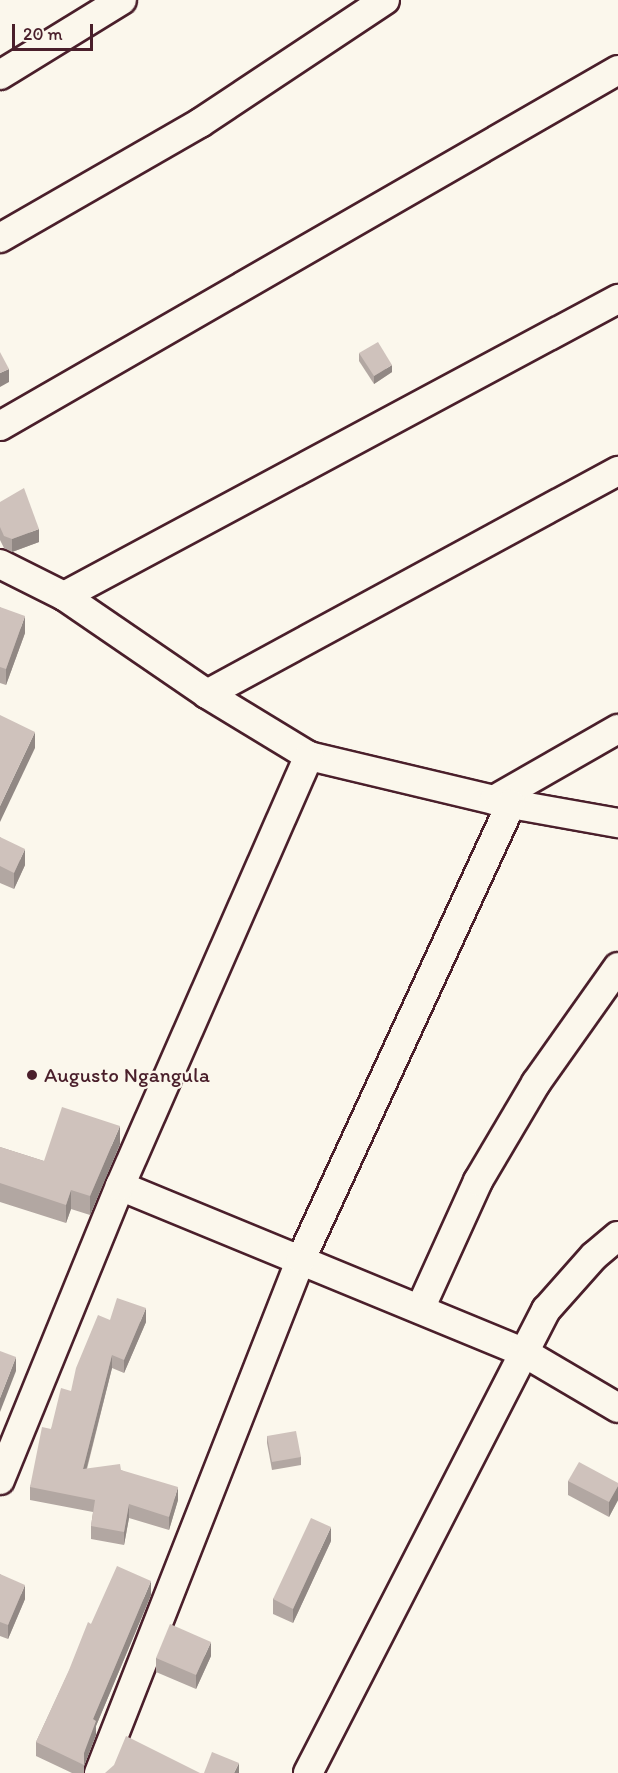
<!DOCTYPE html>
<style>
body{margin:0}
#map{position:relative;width:618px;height:1773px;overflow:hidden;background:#fbf7ec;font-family:Itim,sans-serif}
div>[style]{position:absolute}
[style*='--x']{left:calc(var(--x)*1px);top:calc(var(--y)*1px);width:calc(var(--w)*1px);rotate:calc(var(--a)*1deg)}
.roads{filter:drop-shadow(2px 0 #4a1f2b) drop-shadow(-2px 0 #4a1f2b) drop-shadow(0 2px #4a1f2b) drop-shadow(0 -2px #4a1f2b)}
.minor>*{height:28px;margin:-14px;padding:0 14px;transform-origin:14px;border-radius:14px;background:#fbf7ec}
.wall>*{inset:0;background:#b2a7a2}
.shaded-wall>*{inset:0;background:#918884}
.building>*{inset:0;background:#cfc2bc}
.dots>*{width:16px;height:16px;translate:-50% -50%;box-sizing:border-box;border:3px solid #fbf7ec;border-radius:50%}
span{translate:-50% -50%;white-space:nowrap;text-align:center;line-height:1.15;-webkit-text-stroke:4.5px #fbf7ec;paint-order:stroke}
.poi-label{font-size:21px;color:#4a1f2b}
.left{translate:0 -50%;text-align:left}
.scale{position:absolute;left:12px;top:24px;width:81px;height:27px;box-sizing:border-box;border:3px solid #4a1f2b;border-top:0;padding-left:8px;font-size:18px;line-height:21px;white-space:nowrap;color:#4a1f2b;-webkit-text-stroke:4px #fbf7ec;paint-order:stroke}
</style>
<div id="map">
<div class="roads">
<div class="minor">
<i style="--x:0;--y:75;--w:143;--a:-31.6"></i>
<i style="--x:0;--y:238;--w:231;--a:-29.9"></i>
<i style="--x:200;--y:123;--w:222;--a:-33.6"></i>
<i style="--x:0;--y:426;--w:713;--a:-29.94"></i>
<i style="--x:0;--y:564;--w:72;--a:26.6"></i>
<i style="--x:64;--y:596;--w:173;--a:34.4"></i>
<i style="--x:207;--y:694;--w:119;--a:31.3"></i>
<i style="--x:309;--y:756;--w:208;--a:13.4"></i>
<i style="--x:511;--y:804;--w:109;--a:10.1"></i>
<i style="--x:64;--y:596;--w:629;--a:-28.2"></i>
<i style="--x:207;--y:694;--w:468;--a:-28.5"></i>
<i style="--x:494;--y:800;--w:143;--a:-29.8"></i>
<i style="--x:120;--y:1186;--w:436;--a:22.4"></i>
<i style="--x:523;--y:1352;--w:110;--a:30.5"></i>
<i style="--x:420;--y:1309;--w:141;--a:-65.6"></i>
<i style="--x:478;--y:1181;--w:114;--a:-59.4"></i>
<i style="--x:536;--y:1083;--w:142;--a:-54.7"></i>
<i style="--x:0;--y:1480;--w:318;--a:-67.8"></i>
<i style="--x:120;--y:1186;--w:470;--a:-66.3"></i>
<i style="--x:99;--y:1773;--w:552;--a:-68.55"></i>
<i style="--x:301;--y:1259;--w:501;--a:-65.22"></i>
<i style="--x:308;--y:1773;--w:521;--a:-62.8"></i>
<i style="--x:546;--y:1310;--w:72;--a:-48.4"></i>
<i style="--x:594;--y:1256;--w:31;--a:-40"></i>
</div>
</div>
<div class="wall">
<i style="clip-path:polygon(359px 353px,392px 372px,374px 384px,359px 361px)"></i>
<i style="clip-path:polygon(0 502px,39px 542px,12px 552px,4px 548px,0 540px)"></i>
<i style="clip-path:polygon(0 607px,25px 633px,6px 685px,0 683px)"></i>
<i style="clip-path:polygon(0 837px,25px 865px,14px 889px,0 883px)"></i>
<i style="clip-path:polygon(120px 1144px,90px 1215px,71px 1209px,66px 1223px,0 1202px,0 1147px,44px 1161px)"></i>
<i style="clip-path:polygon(110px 1320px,146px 1322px,124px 1373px,112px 1368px,87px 1469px,121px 1470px,178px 1500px,169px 1530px,129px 1518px,124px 1545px,91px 1539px,91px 1526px,93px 1512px,30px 1500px,30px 1487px,51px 1429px)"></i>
<i style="clip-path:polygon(267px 1436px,301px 1457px,301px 1465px,272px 1470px,267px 1443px)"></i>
<i style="clip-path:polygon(568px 1481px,618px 1483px,618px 1500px,609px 1517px,568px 1495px)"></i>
<i style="clip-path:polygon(331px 1541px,293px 1623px,273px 1614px,273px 1599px)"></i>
<i style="clip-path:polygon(0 1574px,25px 1599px,8px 1639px,0 1636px)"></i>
<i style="clip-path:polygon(151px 1595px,96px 1726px,96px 1735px,84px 1766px,84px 1773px,72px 1773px,36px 1756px,36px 1742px,91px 1624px)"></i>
<i style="clip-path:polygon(211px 1656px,196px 1689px,156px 1672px,156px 1658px)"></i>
</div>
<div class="shaded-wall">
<i style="clip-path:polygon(392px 365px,392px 372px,374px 384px,374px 376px)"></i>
<i style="clip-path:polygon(9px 369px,9px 382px,0 387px,0 373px)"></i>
<i style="clip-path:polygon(39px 529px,39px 542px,12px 552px,12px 539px)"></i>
<i style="clip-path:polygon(25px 616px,25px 633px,6px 685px,6px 669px)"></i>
<i style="clip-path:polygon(35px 732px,35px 748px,0 822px,0 806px)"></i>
<i style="clip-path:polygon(25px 849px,25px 865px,14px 889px,14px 873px)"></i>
<i style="clip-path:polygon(120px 1126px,120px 1144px,90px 1215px,90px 1196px)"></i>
<i style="clip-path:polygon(71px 1190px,71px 1209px,66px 1223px,66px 1205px)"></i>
<i style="clip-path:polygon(146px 1308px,146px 1322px,124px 1373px,124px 1360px)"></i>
<i style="clip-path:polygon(112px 1355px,112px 1368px,83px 1482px,83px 1469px)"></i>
<i style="clip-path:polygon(16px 1357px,16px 1371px,0 1412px,0 1398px)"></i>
<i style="clip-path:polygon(618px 1486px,618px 1500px,609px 1517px,609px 1502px)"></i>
<i style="clip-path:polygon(178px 1487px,178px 1500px,169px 1530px,169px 1517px)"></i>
<i style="clip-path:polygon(129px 1504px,129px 1518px,124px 1545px,124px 1532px)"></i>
<i style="clip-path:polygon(331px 1527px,331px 1541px,293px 1623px,293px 1609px)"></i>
<i style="clip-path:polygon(151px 1581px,151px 1595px,96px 1726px,96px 1735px,84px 1766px,84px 1753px,93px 1719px)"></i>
<i style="clip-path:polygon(25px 1585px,25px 1599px,8px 1639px,8px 1625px)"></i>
<i style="clip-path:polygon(211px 1642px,211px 1656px,196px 1689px,196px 1675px)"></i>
<i style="clip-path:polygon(239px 1763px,239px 1773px,234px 1773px)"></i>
</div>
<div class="building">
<i style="clip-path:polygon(378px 342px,392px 365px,374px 376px,359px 353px)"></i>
<i style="clip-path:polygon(0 352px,9px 369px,0 373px)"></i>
<i style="clip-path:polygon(24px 488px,39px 529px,12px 539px,4px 536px,0 527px,0 502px)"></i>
<i style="clip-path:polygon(0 607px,25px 616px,6px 669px,0 667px)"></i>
<i style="clip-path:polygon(0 715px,35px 732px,0 806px)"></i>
<i style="clip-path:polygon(0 837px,25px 849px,14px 873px,0 866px)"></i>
<i style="clip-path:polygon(62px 1107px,120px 1126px,90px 1196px,71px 1190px,66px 1205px,0 1183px,0 1147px,44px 1161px)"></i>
<i style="clip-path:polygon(117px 1298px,146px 1308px,124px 1360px,112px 1355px,83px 1469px,120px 1464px,121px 1470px,178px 1487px,169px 1517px,129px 1504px,124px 1532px,91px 1526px,95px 1500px,30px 1487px,42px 1427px,51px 1429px,61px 1388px,71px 1391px,76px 1368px,98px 1315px,110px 1320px)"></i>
<i style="clip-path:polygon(0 1351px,16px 1357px,0 1398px)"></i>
<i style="clip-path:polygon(296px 1431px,301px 1457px,272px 1462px,267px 1436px)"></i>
<i style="clip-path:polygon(579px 1462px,618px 1483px,618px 1486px,609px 1502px,568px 1481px)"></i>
<i style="clip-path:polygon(311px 1518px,331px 1527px,293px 1609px,273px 1599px)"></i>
<i style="clip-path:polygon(117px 1566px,151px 1581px,93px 1719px,96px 1721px,84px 1753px,84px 1765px,36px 1742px,69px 1670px,88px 1622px,91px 1624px)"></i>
<i style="clip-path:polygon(0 1574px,25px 1585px,8px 1625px,0 1622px)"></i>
<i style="clip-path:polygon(170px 1624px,211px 1642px,196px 1675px,156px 1658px)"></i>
<i style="clip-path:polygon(126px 1736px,200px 1773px,105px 1773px,114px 1765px)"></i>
<i style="clip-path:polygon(212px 1752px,239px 1763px,234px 1773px,204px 1773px)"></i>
</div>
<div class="dots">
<i style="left:32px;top:1075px;background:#4a1f2b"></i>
</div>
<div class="poi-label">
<span class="left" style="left:44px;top:1075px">Augusto Ngangula</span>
</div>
<div class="scale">20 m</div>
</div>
